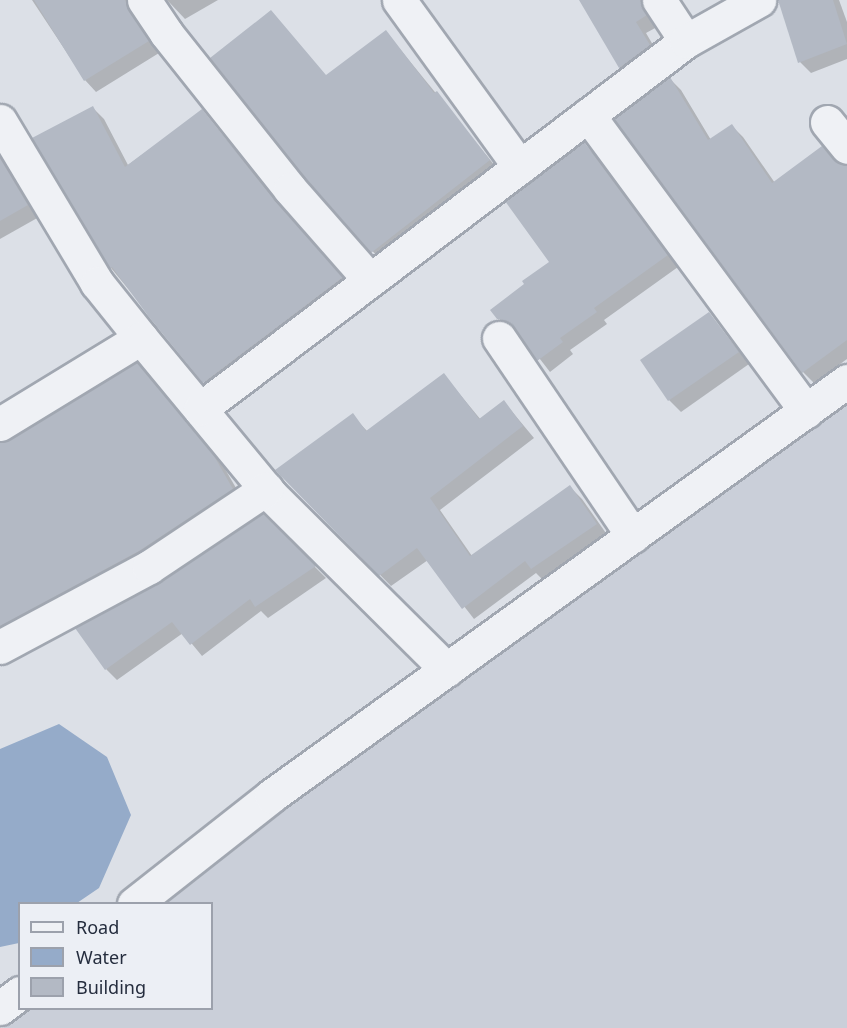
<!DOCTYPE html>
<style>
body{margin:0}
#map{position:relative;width:847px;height:1028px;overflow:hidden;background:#dce0e7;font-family:"Noto Sans",sans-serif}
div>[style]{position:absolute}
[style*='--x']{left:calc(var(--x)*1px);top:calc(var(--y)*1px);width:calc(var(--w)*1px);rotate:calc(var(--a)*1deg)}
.built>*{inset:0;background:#cacfd9}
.water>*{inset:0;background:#95abc9}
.shadow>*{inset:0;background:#0003}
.building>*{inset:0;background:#b3b9c4}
.roads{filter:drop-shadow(2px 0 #a1a7b1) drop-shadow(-2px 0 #a1a7b1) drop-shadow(0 2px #a1a7b1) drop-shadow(0 -2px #a1a7b1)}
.minor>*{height:33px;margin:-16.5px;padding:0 16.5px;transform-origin:16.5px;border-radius:16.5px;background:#eff1f5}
span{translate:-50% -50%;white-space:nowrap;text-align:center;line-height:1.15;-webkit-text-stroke:6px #eceff5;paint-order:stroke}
.legend{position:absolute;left:18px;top:902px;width:195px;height:108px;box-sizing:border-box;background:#eceff5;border:2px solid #9ca1ac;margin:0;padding:8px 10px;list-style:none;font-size:18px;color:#252d3e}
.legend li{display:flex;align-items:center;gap:12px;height:30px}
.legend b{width:30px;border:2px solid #9ca1ac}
</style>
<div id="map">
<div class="built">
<i style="clip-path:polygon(847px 399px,847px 1028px,3px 1028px,28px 1009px,212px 1008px,212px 904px,161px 903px,334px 767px)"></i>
</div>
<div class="water">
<i style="clip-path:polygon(59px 724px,107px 757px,131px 815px,99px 888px,77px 903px,20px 904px,19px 943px,0 947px,0 749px)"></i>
</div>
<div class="shadow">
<i style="clip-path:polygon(32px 0,141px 0,136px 14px,159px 53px,96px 92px,85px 80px)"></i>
<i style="clip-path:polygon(167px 0,218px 0,185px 19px)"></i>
<i style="clip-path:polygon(581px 0,647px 0,657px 27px,646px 33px,660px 57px,631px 79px,620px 68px)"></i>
<i style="clip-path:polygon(779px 0,839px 0,847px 22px,847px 59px,811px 73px,800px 62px)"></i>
<i style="clip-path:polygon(386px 32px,500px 172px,384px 264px,306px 176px,327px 76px)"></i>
<i style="clip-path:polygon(670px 79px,681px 90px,711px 140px,732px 126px,743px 137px,775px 183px,840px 166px,847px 167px,847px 359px,814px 383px,803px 372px)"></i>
<i style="clip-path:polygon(93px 108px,104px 119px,128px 165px,202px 111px,353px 289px,215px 394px,111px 268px)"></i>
<i style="clip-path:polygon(584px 144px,595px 155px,678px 267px,604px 320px,607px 324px,570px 350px,573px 354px,550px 372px,519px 332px,511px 330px,499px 318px,551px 262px)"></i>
<i style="clip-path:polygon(0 153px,39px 217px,0 239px)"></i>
<i style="clip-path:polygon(709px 314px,749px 364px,681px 412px,669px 400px,642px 360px)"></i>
<i style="clip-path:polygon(444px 375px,481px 420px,504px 402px,534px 438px,440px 510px,472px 556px,570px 487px,582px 499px,608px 536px,543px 580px,536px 573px,474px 619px,428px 560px,391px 586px,277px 470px,352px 415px,368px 432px)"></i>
<i style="clip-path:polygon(148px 376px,225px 469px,243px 500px,0 640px,0 444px)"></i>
<i style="clip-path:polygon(263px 515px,326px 578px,268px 618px,261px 611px,202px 656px,183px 633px,117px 680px,106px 669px,160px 584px)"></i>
</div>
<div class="building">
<i style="clip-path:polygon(34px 0,125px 0,128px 10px,149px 41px,84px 81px)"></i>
<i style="clip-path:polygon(579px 0,640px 0,647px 15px,636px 22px,650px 45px,619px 68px)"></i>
<i style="clip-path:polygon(778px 0,833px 0,847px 44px,798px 63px)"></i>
<i style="clip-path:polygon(271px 10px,326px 75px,386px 30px,434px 93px,437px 91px,490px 160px,371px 253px,304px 177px,210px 58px)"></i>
<i style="clip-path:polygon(670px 77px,708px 140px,732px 124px,772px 183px,822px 146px,833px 159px,847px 165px,847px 340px,802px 373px,614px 119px)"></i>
<i style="clip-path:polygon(93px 106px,125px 167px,202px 109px,275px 201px,343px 277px,203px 383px,149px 317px,112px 267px,110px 269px,32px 138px)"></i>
<i style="clip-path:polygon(584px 142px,668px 255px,594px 308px,597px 312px,560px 338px,563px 342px,537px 361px,514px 327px,507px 321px,497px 319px,490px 310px,524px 284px,522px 281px,549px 262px,505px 201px)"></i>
<i style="clip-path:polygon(0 158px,28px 205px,0 221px)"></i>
<i style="clip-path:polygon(709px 312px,739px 352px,668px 401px,640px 360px)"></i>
<i style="clip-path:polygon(137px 362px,214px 456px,233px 489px,139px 551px,0 626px,0 443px,10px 440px)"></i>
<i style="clip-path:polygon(444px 373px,479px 419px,504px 400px,523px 426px,430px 498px,470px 556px,570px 485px,597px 524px,531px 569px,525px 561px,462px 609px,417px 548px,379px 576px,275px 470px,353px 413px,366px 431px)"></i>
<i style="clip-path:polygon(263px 514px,316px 566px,255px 607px,250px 599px,190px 645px,172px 622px,105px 670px,75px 628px,159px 583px)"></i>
</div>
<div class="roads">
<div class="minor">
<i style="--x:144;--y:0;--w:40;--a:56"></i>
<i style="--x:166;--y:33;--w:199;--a:51.5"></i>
<i style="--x:290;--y:189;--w:121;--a:48.7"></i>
<i style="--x:399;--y:0;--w:206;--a:54.1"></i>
<i style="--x:659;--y:0;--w:49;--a:56.6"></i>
<i style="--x:588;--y:115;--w:368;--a:53.6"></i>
<i style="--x:0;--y:121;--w:189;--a:59.1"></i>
<i style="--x:97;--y:283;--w:70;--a:51.3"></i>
<i style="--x:141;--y:338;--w:204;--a:50.4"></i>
<i style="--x:271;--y:495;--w:248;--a:44.8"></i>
<i style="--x:827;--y:122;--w:32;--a:51"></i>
<i style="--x:499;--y:338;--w:239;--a:55.9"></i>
<i style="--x:200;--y:409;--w:610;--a:-37.13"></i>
<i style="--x:686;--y:41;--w:84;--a:-29.3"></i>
<i style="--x:0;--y:424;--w:165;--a:-31.4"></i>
<i style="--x:0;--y:647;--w:169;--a:-28.2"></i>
<i style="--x:149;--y:567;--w:141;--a:-33.7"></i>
<i style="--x:134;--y:904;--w:174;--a:-38.2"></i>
<i style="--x:271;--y:796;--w:710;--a:-35.77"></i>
<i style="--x:0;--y:1008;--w:25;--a:-37"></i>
</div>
</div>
<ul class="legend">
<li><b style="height:8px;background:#eff1f5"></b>Road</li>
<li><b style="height:16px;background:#95abc9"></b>Water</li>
<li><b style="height:16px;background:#b3b9c4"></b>Building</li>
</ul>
</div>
